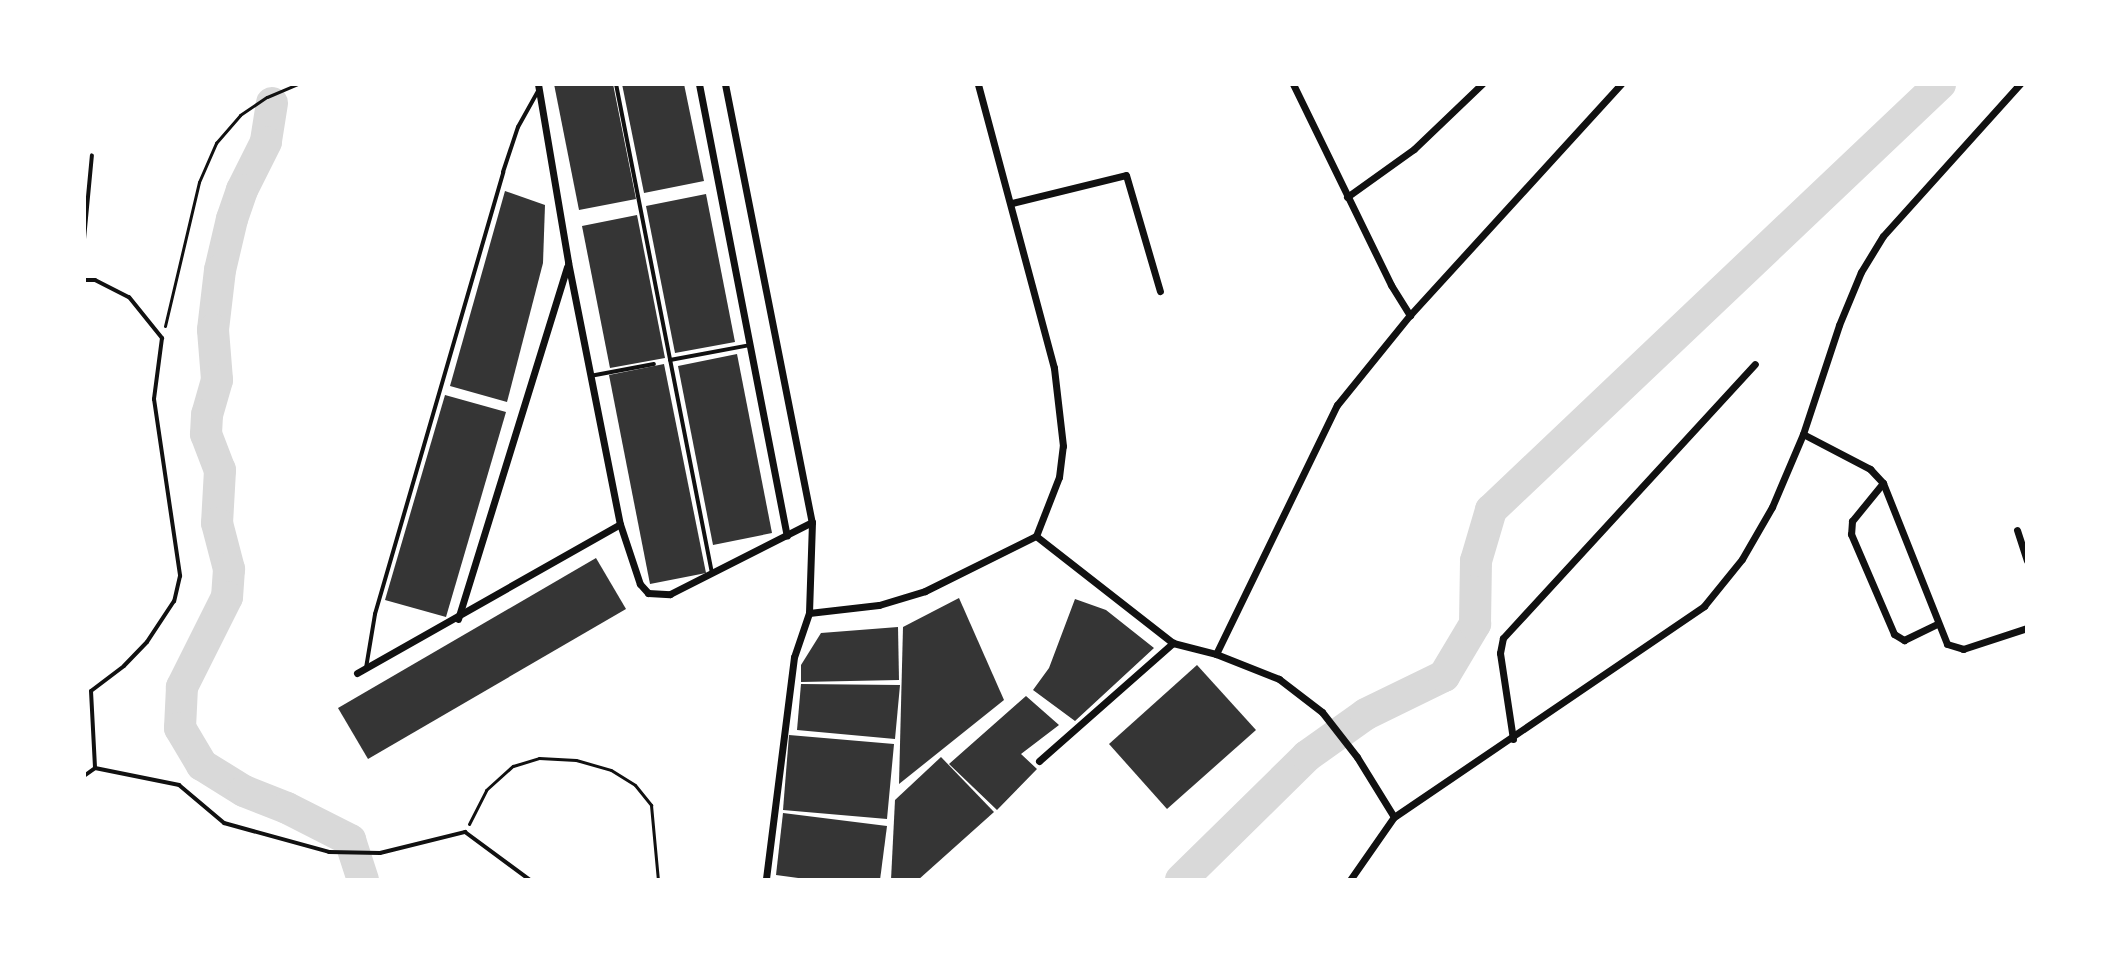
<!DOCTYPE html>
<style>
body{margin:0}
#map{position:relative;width:2111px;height:964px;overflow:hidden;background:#fff;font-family:Ubuntu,sans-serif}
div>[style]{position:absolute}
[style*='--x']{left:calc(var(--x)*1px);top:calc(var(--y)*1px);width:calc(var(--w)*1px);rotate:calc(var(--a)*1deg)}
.river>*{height:32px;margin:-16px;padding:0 16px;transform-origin:16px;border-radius:16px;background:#d9d9d9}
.building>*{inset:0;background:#353535}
.path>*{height:3px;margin:-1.5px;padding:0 1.5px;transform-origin:1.5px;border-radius:1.5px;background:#111}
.service>*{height:4px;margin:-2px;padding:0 2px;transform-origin:2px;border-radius:2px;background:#111}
.minor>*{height:7px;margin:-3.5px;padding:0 3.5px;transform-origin:3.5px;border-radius:3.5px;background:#111}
span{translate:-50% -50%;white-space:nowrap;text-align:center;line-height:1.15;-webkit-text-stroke:8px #fff;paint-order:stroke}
.frame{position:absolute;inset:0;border:86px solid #fff;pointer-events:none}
</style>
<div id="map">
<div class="river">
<i style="--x:272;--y:103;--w:39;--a:99"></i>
<i style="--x:266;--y:142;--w:54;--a:116.6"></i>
<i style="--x:242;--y:190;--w:31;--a:109"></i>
<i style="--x:232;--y:219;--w:52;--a:103.2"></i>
<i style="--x:220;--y:270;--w:60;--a:96.7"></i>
<i style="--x:213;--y:330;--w:50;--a:85.4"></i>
<i style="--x:217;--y:380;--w:36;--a:106"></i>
<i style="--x:207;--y:415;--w:19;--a:93"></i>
<i style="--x:206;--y:434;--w:39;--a:69"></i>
<i style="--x:220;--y:470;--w:53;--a:93.2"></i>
<i style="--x:217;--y:523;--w:48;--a:75.4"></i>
<i style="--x:229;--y:569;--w:28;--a:94"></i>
<i style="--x:227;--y:597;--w:101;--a:116.6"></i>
<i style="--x:182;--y:687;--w:41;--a:92.8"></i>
<i style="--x:180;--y:728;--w:43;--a:59.3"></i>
<i style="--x:202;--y:765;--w:49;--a:31.8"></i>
<i style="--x:244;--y:791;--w:46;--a:21.6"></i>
<i style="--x:287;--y:808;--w:71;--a:26.9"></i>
<i style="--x:350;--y:840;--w:42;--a:72"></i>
<i style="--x:1181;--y:880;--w:177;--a:-44.5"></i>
<i style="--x:1307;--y:756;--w:72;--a:-35.4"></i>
<i style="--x:1366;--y:714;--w:87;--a:-26"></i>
<i style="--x:1444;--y:676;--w:61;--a:-59.2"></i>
<i style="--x:1475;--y:624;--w:63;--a:-89.1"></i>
<i style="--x:1476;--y:561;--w:53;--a:-73.6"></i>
<i style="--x:1491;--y:510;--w:619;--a:-43.49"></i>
</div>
<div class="building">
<i style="clip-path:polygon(554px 84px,613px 84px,636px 199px,579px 210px)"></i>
<i style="clip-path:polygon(622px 84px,684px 84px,704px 181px,644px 193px)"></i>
<i style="clip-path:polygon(505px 191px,545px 205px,543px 263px,507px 402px,450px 386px)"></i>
<i style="clip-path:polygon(706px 194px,735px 342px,675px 353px,646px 206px)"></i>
<i style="clip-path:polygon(637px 215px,665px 358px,610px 368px,582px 226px)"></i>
<i style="clip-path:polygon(737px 354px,772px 533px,713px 545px,678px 366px)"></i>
<i style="clip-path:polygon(664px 364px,706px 573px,650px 584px,609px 375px)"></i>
<i style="clip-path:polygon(445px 395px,506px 412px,446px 617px,385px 600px)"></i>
<i style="clip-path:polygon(596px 558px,626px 609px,368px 759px,338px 708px)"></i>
<i style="clip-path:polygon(959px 598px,1004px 700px,899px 784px,903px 627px)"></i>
<i style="clip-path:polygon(1075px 599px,1106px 610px,1154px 648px,1075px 721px,1033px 690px,1049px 668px)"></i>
<i style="clip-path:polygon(898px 627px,899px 680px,801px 682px,801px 665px,821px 633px)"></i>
<i style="clip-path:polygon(1197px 665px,1256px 730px,1167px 809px,1109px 744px)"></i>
<i style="clip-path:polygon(801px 684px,900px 685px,895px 739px,797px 730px)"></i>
<i style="clip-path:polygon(1026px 696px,1059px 725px,1021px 754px,1037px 769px,997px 810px,949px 764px)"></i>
<i style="clip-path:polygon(789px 735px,894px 744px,887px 819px,783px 810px)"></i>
<i style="clip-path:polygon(941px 757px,994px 812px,918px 880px,891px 880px,895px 800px)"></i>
<i style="clip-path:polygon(783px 813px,887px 826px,880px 880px,813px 880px,776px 875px)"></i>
</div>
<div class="path">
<i style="--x:165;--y:326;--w:148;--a:-76.7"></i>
<i style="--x:199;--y:182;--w:43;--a:-66.4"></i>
<i style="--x:216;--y:143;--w:37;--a:-49"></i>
<i style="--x:240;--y:115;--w:32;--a:-34"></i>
<i style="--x:267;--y:97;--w:33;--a:-23"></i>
<i style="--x:469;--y:824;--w:38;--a:-63"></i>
<i style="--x:486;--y:790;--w:36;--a:-42"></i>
<i style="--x:513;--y:766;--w:27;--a:-17"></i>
<i style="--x:539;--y:758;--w:37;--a:3"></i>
<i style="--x:576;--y:760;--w:36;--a:16"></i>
<i style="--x:611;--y:770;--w:28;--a:32"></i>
<i style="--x:635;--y:785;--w:26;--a:51"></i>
<i style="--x:651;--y:805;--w:75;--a:84.7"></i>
</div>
<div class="service">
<i style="--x:616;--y:84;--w:498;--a:78.9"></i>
<i style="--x:84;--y:239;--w:84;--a:-84.6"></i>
<i style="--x:84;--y:280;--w:11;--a:0"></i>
<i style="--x:95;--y:280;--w:38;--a:27"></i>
<i style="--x:129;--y:297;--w:53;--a:51.2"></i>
<i style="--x:162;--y:338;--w:62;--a:97.5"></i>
<i style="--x:154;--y:399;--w:179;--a:81.6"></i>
<i style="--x:180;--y:576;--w:26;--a:103"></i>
<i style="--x:174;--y:601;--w:49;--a:123.4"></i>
<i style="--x:147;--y:642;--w:33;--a:134"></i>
<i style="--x:124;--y:666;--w:41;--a:142.9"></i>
<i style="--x:91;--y:691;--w:77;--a:87"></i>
<i style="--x:670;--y:360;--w:81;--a:-10.6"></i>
<i style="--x:590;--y:376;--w:65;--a:-10.6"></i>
<i style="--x:366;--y:668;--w:55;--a:-80.5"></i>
<i style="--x:375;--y:614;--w:460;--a:-73.8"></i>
<i style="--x:503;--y:172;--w:47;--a:-71.6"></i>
<i style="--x:518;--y:127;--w:41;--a:-60.9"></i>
<i style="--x:84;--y:776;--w:14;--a:-36"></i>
<i style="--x:95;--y:768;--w:86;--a:11.4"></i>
<i style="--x:179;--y:785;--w:59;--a:40.2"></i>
<i style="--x:224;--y:823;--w:109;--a:15.4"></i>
<i style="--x:329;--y:852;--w:51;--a:1.1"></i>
<i style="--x:380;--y:853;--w:88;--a:-13.9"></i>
<i style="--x:465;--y:832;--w:81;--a:36.4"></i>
</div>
<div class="minor">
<i style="--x:538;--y:84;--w:181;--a:80.4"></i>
<i style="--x:568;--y:262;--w:267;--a:78.8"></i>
<i style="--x:620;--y:524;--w:63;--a:71.6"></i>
<i style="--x:640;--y:584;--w:12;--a:48"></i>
<i style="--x:648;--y:593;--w:22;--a:3"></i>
<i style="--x:670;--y:594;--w:159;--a:-26.9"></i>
<i style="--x:699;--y:84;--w:460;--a:79"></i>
<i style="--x:725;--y:84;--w:447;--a:78.8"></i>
<i style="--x:812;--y:522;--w:91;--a:91.9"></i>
<i style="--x:809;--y:613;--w:46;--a:108.8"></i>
<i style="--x:794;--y:657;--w:225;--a:97.2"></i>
<i style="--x:1293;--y:84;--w:224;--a:64"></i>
<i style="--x:1391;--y:285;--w:36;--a:58"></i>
<i style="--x:1347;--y:197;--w:82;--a:-35.6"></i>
<i style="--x:1414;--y:149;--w:94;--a:-43.7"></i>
<i style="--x:1012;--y:203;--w:117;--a:-13.8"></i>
<i style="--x:1126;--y:175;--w:121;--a:73.7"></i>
<i style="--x:1803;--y:434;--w:76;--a:27.6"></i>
<i style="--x:1870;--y:469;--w:19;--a:47"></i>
<i style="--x:1883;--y:483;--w:173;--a:68.3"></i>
<i style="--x:1947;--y:644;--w:17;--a:17"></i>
<i style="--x:1963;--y:649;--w:67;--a:-18.2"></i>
<i style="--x:1883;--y:483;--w:49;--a:129.2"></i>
<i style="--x:1852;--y:521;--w:13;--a:94"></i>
<i style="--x:1851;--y:534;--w:109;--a:66.7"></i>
<i style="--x:1894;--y:634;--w:12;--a:31"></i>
<i style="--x:1904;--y:640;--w:37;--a:-26"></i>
<i style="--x:2017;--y:530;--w:32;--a:72"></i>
<i style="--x:1036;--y:536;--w:174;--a:38"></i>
<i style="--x:1173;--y:643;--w:44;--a:14.3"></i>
<i style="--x:1216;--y:654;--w:68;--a:21.6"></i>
<i style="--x:1279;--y:679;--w:54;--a:37.5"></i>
<i style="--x:1322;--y:712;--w:57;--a:52.1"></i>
<i style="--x:1357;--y:757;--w:70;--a:58.3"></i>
<i style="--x:809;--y:613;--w:70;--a:-6.5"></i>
<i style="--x:879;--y:605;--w:48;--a:-16.9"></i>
<i style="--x:925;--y:591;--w:124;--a:-26.4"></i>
<i style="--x:1036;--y:536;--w:63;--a:-68.7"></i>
<i style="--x:1059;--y:477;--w:31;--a:-83"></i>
<i style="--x:1063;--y:446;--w:79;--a:-96.6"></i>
<i style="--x:1054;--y:368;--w:294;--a:-105"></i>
<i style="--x:458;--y:619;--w:369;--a:-72.8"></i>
<i style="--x:1216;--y:654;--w:277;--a:-64.1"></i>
<i style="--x:1337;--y:405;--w:116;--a:-51"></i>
<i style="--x:1410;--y:315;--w:313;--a:-47.6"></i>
<i style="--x:357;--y:673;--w:302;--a:-29.5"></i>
<i style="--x:1513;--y:739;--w:87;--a:-98.6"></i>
<i style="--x:1500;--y:653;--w:15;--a:-79"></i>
<i style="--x:1503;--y:638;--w:372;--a:-47.4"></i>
<i style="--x:1039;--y:761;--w:179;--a:-41.4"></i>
<i style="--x:1350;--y:880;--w:77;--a:-55.1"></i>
<i style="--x:1394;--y:817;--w:375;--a:-34.2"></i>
<i style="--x:1704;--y:606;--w:60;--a:-51"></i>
<i style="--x:1742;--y:559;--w:60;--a:-60"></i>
<i style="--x:1772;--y:507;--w:79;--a:-67"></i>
<i style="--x:1803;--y:434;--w:115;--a:-71.7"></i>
<i style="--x:1839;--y:325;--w:57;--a:-67.5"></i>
<i style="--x:1861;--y:272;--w:42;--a:-58.6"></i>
<i style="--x:1883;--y:236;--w:205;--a:-48"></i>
</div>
<div class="frame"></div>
</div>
